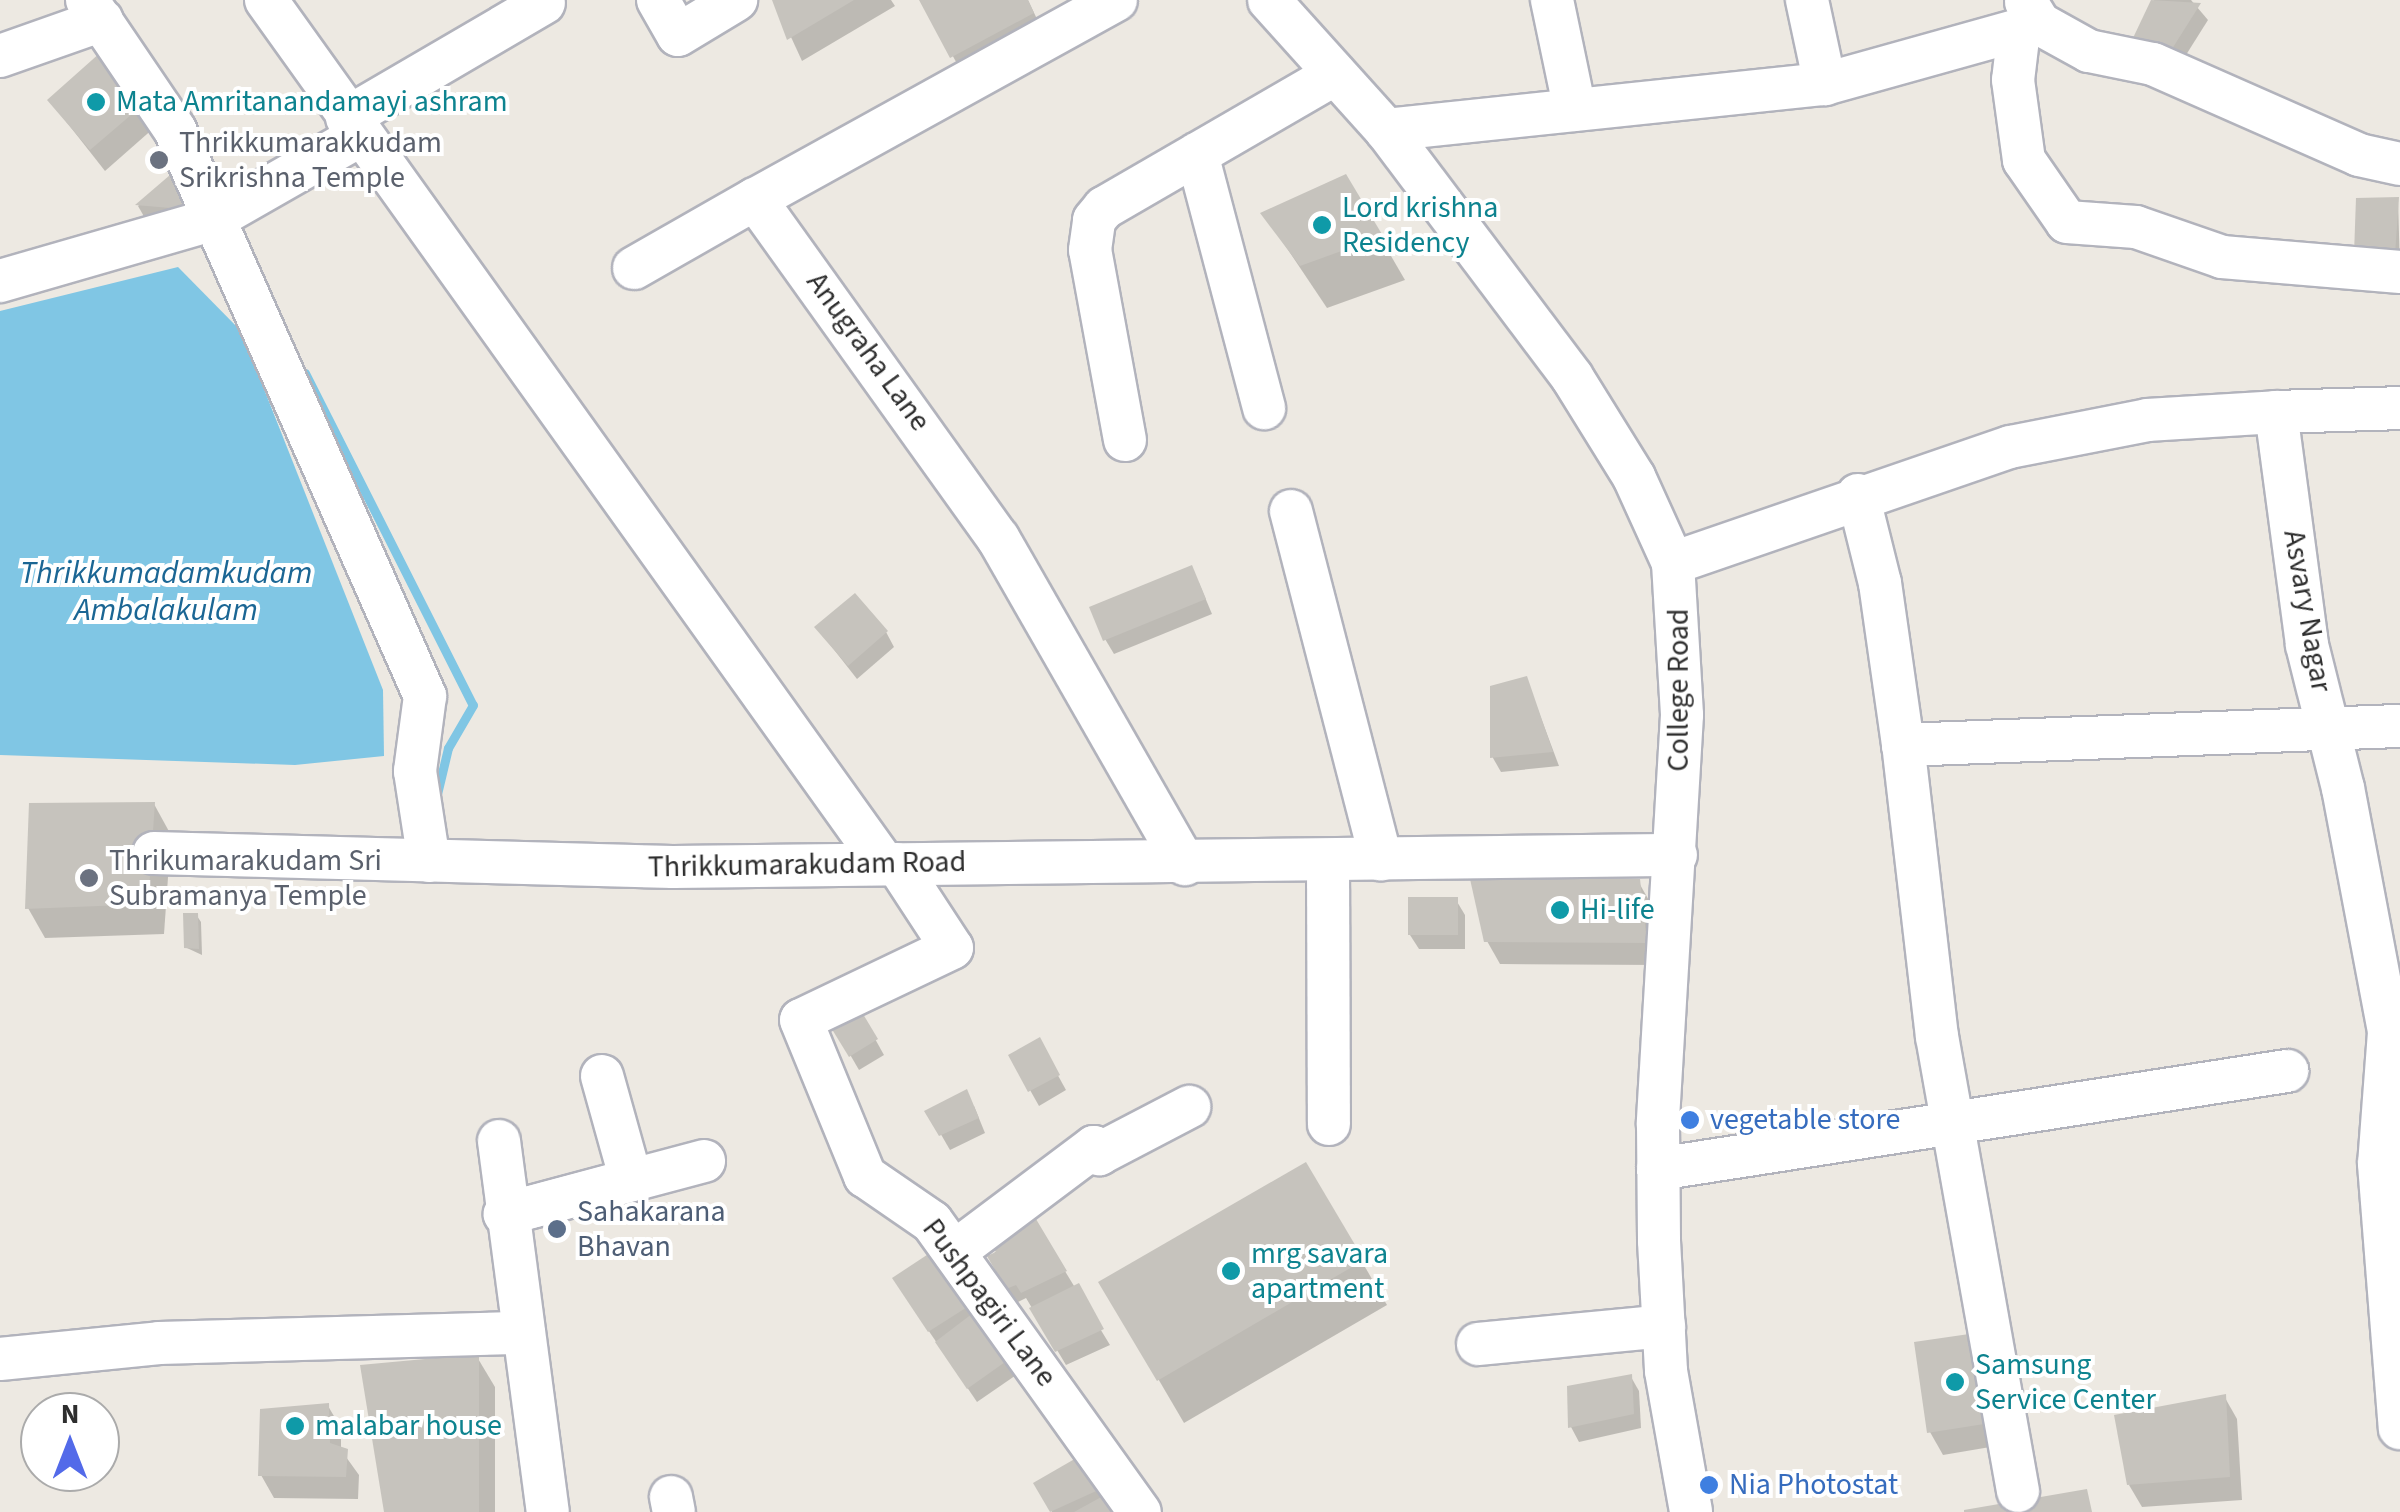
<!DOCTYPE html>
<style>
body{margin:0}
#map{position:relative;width:2400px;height:1512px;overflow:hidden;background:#ede9e2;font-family:"Source Sans 3",sans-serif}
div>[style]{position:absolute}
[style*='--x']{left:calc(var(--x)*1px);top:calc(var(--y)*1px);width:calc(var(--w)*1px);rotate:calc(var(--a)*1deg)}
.water>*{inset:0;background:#80c6e4}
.shadow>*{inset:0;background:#0003}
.stream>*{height:9px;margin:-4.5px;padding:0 4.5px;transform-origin:4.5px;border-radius:4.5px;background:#80c6e4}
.building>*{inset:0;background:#c6c3bd}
.roads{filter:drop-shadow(2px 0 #b2b3bc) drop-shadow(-2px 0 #b2b3bc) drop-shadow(0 2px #b2b3bc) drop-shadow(0 -2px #b2b3bc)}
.minor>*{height:42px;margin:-21px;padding:0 21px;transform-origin:21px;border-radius:21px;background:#fff}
.dots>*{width:28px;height:28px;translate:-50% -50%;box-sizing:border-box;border:5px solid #fff;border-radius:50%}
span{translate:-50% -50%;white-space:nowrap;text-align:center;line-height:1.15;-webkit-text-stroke:8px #fff;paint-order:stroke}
.culture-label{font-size:30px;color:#0d838f}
.left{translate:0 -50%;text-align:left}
.worship-label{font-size:30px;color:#5b616d}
.street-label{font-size:30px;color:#2e2e2e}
.shop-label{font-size:30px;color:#366cbe}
.service-label{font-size:30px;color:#4e5e75}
.water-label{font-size:32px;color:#1b6694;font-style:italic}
.north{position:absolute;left:20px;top:1392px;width:100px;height:100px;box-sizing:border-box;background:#fff;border:2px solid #ababab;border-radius:50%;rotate:0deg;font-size:28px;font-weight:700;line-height:40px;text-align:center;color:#2e2e2e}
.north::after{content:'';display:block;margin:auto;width:35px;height:45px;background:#536ae9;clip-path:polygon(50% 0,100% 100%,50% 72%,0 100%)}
</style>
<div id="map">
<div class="water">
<i style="clip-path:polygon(178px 267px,241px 331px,383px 690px,384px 756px,295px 765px,0 755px,0 311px)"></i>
</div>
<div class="shadow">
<i style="clip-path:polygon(774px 0,891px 0,895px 6px,802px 61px)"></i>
<i style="clip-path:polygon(922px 0,1028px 0,1045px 36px,966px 80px)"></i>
<i style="clip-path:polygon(2154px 0,2191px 0,2208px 20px,2174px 74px,2136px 38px)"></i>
<i style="clip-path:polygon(101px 56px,155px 127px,105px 171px,50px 101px)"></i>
<i style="clip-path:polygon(176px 173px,200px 224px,146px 220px,138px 206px)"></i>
<i style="clip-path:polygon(1345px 177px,1405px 280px,1327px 308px,1264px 214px)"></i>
<i style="clip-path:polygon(2398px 199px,2400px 269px,2365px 268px)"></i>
<i style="clip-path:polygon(1199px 583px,1212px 614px,1114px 654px,1105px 639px)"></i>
<i style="clip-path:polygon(817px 628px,886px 632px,894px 647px,857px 679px)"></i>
<i style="clip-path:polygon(1526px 678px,1559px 766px,1501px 772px,1493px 758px,1493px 688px)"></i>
<i style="clip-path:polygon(154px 804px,171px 835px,164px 934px,45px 938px,28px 908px)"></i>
<i style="clip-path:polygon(1638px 881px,1651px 904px,1658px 965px,1500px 964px,1487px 941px)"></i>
<i style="clip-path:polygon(1456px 900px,1465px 915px,1465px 949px,1419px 949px,1410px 935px)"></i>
<i style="clip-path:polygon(197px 916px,201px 922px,202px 955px,187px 948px)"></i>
<i style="clip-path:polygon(860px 1012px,884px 1055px,859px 1070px,834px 1027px)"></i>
<i style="clip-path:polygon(1039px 1041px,1066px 1090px,1039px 1106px,1011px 1056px)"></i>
<i style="clip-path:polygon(974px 1106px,985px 1133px,950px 1150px,928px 1112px)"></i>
<i style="clip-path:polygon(1306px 1165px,1387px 1305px,1184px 1423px,1102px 1283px)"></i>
<i style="clip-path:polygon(1032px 1217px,1110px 1345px,1066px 1365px,1026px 1298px,1016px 1303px,990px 1257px)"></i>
<i style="clip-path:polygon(935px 1252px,1022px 1371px,977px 1402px,903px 1293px)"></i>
<i style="clip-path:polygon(1916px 1344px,2008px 1444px,1943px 1455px,1930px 1432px)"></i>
<i style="clip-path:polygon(477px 1357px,495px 1387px,495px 1512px,386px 1512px)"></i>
<i style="clip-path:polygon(1631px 1377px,1639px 1391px,1641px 1428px,1579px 1442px,1571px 1427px)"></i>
<i style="clip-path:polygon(2224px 1396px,2237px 1419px,2242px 1500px,2142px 1507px,2129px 1485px)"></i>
<i style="clip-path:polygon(328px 1406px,341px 1428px,341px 1450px,359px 1475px,358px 1499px,274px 1498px,261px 1475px)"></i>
<i style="clip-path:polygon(1084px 1457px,1124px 1512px,1052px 1512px,1036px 1484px)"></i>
</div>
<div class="stream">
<i style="--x:305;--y:373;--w:372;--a:63.2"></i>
<i style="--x:473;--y:705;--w:50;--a:120.2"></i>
<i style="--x:448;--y:748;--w:47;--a:103.4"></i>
</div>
<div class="building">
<i style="clip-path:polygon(772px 0,854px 0,787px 40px)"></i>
<i style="clip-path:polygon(919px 0,1028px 0,1034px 13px,950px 58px)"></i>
<i style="clip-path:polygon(2151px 0,2201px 3px,2165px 60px,2133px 38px)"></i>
<i style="clip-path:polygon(101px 52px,145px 103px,90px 150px,47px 100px)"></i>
<i style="clip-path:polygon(177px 169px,194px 210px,135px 205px)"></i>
<i style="clip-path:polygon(1346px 174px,1383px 236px,1300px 266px,1260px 213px)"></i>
<i style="clip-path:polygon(2399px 197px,2395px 255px,2354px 254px,2356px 198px)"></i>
<i style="clip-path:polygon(1192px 565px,1206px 599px,1103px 641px,1089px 607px)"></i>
<i style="clip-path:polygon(855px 593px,888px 631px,848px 666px,814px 627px)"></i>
<i style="clip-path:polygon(1527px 676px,1553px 752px,1490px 758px,1490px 686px)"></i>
<i style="clip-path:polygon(155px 802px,148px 904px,25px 909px,29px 803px)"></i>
<i style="clip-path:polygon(1470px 879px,1640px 879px,1647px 943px,1484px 942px)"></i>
<i style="clip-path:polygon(1408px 897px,1458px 897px,1458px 935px,1408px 935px)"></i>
<i style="clip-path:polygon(183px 913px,198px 913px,199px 949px,184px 948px)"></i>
<i style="clip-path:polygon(860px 1009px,878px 1039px,849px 1057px,830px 1026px)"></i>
<i style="clip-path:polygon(1040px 1037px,1060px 1075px,1028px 1092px,1008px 1055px)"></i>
<i style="clip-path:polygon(967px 1089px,979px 1118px,939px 1136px,924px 1111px)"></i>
<i style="clip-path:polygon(1306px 1162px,1364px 1260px,1157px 1381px,1098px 1282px)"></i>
<i style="clip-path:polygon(1033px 1214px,1067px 1271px,1021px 1293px,1016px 1285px,1006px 1289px,987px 1256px,996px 1252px,988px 1240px)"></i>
<i style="clip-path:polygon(936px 1249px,972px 1304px,928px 1332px,892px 1278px)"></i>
<i style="clip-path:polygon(1079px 1283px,1104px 1329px,1055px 1352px,1029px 1308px)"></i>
<i style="clip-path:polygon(981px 1307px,1015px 1355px,967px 1389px,935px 1342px)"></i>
<i style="clip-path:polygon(1983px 1332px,1997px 1422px,1927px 1433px,1914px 1342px)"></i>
<i style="clip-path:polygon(479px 1354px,479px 1512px,384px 1512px,360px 1365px)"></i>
<i style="clip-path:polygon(1632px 1374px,1634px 1414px,1568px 1428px,1567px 1386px)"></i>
<i style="clip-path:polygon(2226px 1394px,2230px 1477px,2127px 1485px,2114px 1415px)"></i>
<i style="clip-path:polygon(329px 1403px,330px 1443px,348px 1449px,346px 1477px,258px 1476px,260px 1409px)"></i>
<i style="clip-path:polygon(1085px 1453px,1105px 1487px,1050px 1512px,1033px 1483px)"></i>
<i style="clip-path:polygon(2087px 1489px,2092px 1512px,1964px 1512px,1964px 1510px)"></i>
<i style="clip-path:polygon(1114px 1490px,1125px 1512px,1074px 1512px)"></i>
</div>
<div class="roads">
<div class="minor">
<i style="--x:87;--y:0;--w:157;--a:55.9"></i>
<i style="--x:175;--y:130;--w:619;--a:66.17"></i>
<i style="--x:425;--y:696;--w:76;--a:97.6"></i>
<i style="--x:415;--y:771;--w:91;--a:81.2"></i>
<i style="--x:266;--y:0;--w:1062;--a:54.42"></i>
<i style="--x:658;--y:0;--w:40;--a:60.3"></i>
<i style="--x:678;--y:35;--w:68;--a:-31.1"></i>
<i style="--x:1116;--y:0;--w:412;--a:151.1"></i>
<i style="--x:755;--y:199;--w:417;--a:54.4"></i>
<i style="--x:998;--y:538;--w:376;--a:60.2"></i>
<i style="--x:1269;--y:0;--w:175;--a:48"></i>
<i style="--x:1386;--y:130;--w:309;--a:53"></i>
<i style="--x:1572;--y:377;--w:118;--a:58.2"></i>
<i style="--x:1634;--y:477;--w:94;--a:65.6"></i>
<i style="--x:1673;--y:563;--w:152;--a:86.6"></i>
<i style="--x:1682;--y:715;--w:410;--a:93.4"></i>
<i style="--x:1658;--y:1124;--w:117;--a:89.5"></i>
<i style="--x:1659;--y:1241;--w:130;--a:86.9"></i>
<i style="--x:1666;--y:1371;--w:143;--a:79.9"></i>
<i style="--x:1552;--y:0;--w:112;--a:78.2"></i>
<i style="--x:1807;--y:0;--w:86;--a:77.9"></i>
<i style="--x:2026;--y:2;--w:26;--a:58"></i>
<i style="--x:2040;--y:24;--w:56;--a:28.9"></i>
<i style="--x:2089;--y:51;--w:65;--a:11.5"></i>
<i style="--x:2153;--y:64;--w:225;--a:23.8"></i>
<i style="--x:2359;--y:155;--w:42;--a:12.4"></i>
<i style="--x:2019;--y:30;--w:50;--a:96.8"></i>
<i style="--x:2013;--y:80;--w:81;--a:82.2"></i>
<i style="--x:2024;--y:160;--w:75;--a:55.3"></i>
<i style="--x:2067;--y:222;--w:69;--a:4.1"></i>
<i style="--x:2136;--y:227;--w:91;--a:19.2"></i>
<i style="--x:2222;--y:257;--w:179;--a:4.8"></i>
<i style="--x:0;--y:56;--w:108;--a:-19.4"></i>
<i style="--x:347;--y:118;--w:228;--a:-30.3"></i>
<i style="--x:1386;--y:130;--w:441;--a:-6"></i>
<i style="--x:1825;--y:84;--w:223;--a:-15.6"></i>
<i style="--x:1197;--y:154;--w:263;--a:75.2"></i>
<i style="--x:634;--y:268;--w:139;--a:-29.7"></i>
<i style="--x:0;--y:281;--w:221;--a:-16.1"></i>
<i style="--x:212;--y:220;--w:169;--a:-29.7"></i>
<i style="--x:2276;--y:412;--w:124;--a:-1.8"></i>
<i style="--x:1125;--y:440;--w:193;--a:-100.4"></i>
<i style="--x:1090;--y:250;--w:30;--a:-82"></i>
<i style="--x:1094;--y:220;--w:16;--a:-50"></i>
<i style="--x:1104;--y:208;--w:267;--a:-30.1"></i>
<i style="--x:1858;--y:495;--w:91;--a:76"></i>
<i style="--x:1880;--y:583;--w:164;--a:81.9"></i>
<i style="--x:1291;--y:511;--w:360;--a:75.5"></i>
<i style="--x:1673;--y:563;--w:356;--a:-19"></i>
<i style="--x:2010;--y:447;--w:140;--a:-11.1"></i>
<i style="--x:2147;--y:420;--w:129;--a:-3.5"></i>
<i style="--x:2276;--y:412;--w:235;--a:82.4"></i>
<i style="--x:2307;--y:645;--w:147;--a:75.9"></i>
<i style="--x:2343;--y:788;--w:248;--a:79.3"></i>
<i style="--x:2389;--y:1032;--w:132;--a:94.3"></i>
<i style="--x:2379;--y:1164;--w:265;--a:85.5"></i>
<i style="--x:154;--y:853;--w:519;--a:1.55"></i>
<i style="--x:673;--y:867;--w:1003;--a:-0.69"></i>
<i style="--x:1328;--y:861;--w:263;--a:89.8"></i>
<i style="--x:897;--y:864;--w:100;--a:56.8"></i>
<i style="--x:952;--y:948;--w:167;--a:154.5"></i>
<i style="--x:801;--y:1020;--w:169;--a:67.7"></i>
<i style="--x:865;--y:1176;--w:81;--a:34.5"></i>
<i style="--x:932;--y:1222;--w:357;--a:54.4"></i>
<i style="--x:602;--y:1076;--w:108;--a:74.4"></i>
<i style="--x:631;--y:1180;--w:131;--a:164.9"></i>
<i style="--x:505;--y:1214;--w:206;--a:-14.9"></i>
<i style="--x:499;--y:1141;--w:374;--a:82.5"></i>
<i style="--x:1658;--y:1169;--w:637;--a:-8.86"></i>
<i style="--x:954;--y:1252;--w:175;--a:-36.9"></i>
<i style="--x:1094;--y:1147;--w:9;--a:54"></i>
<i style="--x:1099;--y:1154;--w:102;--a:-27.6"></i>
<i style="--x:1478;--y:1344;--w:187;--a:-5.5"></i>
<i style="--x:0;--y:1359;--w:160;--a:-5.7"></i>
<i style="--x:159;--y:1343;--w:365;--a:-1.6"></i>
<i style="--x:2018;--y:1491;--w:461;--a:-100.1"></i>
<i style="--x:1937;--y:1037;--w:294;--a:-96.6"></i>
<i style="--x:1903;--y:745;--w:497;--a:-2.2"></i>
<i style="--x:671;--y:1497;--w:15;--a:79"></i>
</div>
</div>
<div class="dots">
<i style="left:96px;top:102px;background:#0f9aa8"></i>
<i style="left:159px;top:160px;background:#6b7280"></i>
<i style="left:1322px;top:225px;background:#0f9aa8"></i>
<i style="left:89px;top:878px;background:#6b7280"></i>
<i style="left:1560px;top:910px;background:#0f9aa8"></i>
<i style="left:1690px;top:1120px;background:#3f7fe0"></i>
<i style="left:557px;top:1229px;background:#5c6f8a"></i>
<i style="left:1231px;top:1271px;background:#0f9aa8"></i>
<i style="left:1955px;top:1382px;background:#0f9aa8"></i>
<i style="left:295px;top:1426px;background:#0f9aa8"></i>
<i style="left:1709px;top:1485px;background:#3f7fe0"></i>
</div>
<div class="culture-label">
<span class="left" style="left:116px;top:102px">Mata Amritanandamayi ashram</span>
<span class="left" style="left:1342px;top:225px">Lord krishna<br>Residency</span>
<span class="left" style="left:1580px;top:910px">Hi-life</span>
<span class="left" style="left:1251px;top:1271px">mrg savara<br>apartment</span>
<span class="left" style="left:1975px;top:1382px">Samsung<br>Service Center</span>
<span class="left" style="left:315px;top:1426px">malabar house</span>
</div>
<div class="worship-label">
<span class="left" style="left:179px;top:160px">Thrikkumarakkudam<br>Srikrishna Temple</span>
<span class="left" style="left:109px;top:878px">Thrikumarakudam Sri<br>Subramanya Temple</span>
</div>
<div class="street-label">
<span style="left:868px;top:352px;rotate:54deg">Anugraha Lane</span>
<span style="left:2307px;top:611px;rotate:80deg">Asvary Nagar</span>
<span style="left:1679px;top:690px;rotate:-90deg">College Road</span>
<span style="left:807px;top:865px;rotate:-1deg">Thrikkumarakudam Road</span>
<span style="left:989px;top:1303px;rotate:53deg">Pushpagiri Lane</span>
</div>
<div class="shop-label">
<span class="left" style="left:1710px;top:1120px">vegetable store</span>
<span class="left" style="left:1729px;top:1485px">Nia Photostat</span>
</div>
<div class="service-label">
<span class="left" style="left:577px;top:1229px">Sahakarana<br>Bhavan</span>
</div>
<div class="water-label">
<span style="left:166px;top:592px">Thrikkumadamkudam<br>Ambalakulam</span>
</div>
<div class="north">N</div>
</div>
